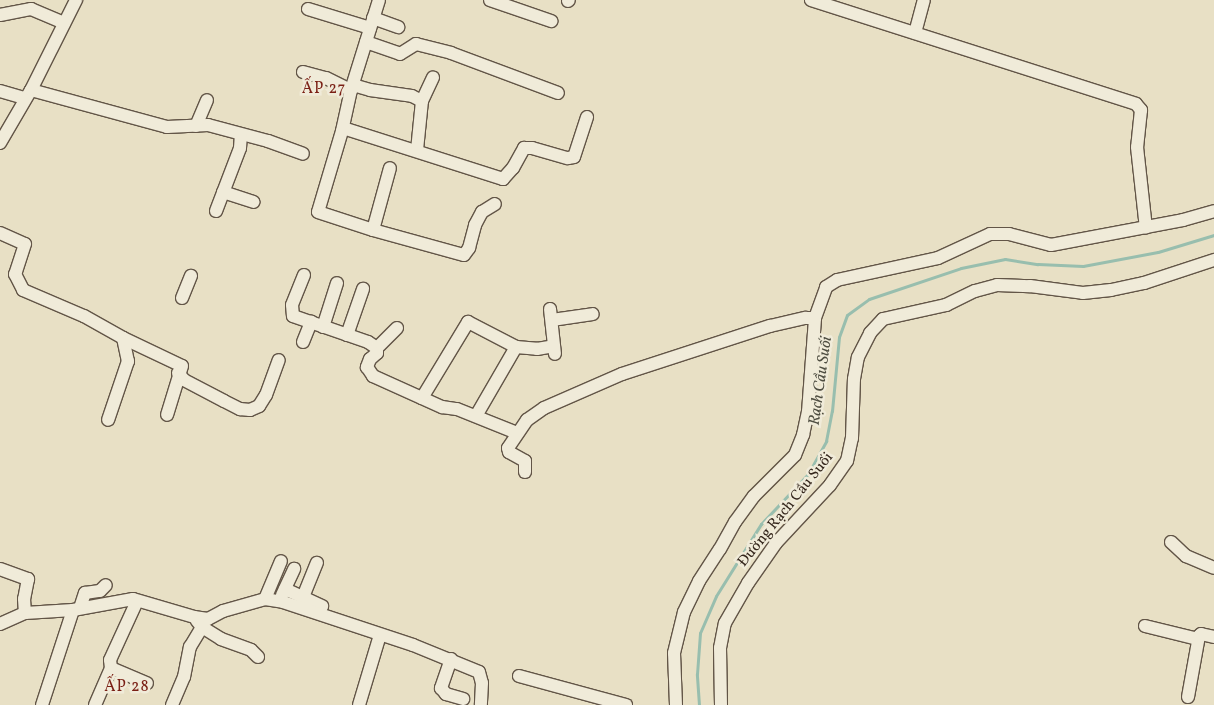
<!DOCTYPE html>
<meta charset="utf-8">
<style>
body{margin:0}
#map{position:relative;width:1214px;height:705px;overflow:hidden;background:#e8e0c5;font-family:Vollkorn,serif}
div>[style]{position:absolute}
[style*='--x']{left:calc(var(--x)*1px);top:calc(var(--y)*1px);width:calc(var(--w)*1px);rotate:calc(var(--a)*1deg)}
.stream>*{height:3px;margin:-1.5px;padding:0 1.5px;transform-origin:1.5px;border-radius:1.5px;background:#98beae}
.roads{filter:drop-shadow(1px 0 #625547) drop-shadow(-1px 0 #625547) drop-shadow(0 1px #625547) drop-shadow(0 -1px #625547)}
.minor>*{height:12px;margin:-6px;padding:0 6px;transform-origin:6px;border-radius:6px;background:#f0ebd9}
span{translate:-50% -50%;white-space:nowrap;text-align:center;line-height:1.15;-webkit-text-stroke:5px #f0ebd9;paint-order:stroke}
.street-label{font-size:15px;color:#35271d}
.neighbourhood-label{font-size:16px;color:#7a1f14;letter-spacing:1px}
.water-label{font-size:16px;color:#4e4d41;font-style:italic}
</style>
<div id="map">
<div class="stream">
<i style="--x:699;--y:705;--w:31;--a:-94"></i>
<i style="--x:697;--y:674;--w:41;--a:-85.8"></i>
<i style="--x:700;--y:633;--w:40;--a:-66.6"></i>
<i style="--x:716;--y:596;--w:85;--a:-58"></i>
<i style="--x:761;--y:524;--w:69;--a:-46.8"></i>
<i style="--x:808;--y:474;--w:38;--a:-61"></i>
<i style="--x:826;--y:441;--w:31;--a:-79"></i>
<i style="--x:832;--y:411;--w:74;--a:-84.6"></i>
<i style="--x:839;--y:337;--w:23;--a:-70"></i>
<i style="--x:847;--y:315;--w:27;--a:-36"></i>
<i style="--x:869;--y:299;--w:97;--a:-18.6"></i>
<i style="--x:961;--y:268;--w:45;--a:-11.6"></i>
<i style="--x:1005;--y:259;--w:33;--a:9"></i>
<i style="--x:1038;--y:264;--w:45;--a:2.5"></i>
<i style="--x:1083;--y:266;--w:76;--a:-10.6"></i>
<i style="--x:1158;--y:252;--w:59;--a:-16.9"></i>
</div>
<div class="roads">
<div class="minor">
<i style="--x:379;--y:0;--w:94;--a:107.3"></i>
<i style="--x:351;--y:90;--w:42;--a:102.4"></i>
<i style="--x:342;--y:131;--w:84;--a:106.5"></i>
<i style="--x:318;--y:212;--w:58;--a:18.1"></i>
<i style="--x:373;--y:230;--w:64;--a:-74.7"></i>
<i style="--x:490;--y:0;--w:65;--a:19"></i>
<i style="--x:811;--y:0;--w:341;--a:17.7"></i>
<i style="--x:1136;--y:104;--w:8;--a:50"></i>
<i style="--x:1141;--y:110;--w:37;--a:96"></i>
<i style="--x:1137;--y:147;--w:81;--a:83.7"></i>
<i style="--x:568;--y:1;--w:1;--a:-45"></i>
<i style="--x:308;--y:9;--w:65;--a:17"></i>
<i style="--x:0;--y:15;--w:32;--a:-11"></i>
<i style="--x:31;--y:9;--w:36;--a:23"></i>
<i style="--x:373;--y:18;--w:27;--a:20"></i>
<i style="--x:915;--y:33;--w:34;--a:-75"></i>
<i style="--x:366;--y:42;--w:36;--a:19"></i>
<i style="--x:400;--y:54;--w:19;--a:-32"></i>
<i style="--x:416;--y:44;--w:36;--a:14"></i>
<i style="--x:451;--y:53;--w:114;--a:20.5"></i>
<i style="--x:303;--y:72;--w:24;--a:15"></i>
<i style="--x:326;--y:78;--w:28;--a:26"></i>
<i style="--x:353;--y:85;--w:18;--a:16"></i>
<i style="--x:370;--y:90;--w:42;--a:8.1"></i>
<i style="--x:412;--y:96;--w:11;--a:27"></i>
<i style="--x:31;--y:90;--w:141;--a:15.2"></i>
<i style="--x:167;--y:127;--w:41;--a:-2.8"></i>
<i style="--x:208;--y:125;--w:62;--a:14.9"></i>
<i style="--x:268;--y:141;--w:37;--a:20"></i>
<i style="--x:0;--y:91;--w:26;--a:16"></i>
<i style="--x:196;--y:126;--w:28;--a:-67"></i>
<i style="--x:343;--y:128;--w:168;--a:17.7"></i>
<i style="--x:503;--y:179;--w:15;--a:-48"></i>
<i style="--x:513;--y:168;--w:23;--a:-61"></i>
<i style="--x:524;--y:148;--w:8;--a:0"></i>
<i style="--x:532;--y:148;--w:37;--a:16"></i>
<i style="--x:568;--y:158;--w:6;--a:-9"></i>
<i style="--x:574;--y:157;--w:42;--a:-72"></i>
<i style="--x:0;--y:143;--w:61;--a:-59.7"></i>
<i style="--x:31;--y:90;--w:101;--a:-63.4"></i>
<i style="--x:417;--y:150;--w:49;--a:-84.2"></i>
<i style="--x:422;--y:101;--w:26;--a:-65"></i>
<i style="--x:223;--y:192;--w:32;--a:18"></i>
<i style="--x:216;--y:211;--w:67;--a:-69.1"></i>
<i style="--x:240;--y:148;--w:13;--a:-86"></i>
<i style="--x:373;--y:230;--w:94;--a:15.4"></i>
<i style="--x:464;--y:255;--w:9;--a:-54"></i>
<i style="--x:469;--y:248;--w:24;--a:-75"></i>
<i style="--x:475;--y:225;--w:15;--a:-62"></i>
<i style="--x:482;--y:212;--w:15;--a:-32"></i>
<i style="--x:0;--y:233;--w:27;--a:24"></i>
<i style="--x:25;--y:244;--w:32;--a:108"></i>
<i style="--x:15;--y:274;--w:18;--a:63"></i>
<i style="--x:23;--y:290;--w:66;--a:23.1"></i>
<i style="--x:84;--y:316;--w:45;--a:29.4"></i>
<i style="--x:123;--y:338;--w:24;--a:78"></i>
<i style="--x:128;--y:361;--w:62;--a:108.7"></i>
<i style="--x:304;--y:275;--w:32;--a:112"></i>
<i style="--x:292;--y:305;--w:11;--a:85"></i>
<i style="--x:293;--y:316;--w:79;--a:19.1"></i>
<i style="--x:368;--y:342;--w:11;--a:34"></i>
<i style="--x:182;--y:298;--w:24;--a:-68"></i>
<i style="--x:550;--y:309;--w:45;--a:83.7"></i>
<i style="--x:552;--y:320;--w:41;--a:-8.3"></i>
<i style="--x:323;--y:327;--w:46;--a:-72.3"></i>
<i style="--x:397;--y:328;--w:28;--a:135"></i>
<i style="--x:377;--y:348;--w:5;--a:90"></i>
<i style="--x:377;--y:353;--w:9;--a:139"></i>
<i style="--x:370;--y:359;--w:9;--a:111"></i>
<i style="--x:367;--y:367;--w:11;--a:56"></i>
<i style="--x:373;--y:376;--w:76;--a:24.2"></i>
<i style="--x:442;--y:407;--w:15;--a:8"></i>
<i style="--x:457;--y:409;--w:65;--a:21.8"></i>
<i style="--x:347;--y:335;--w:49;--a:-70.8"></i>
<i style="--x:123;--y:338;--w:65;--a:25.4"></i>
<i style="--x:182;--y:366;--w:51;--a:107"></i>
<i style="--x:303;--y:342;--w:22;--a:-68"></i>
<i style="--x:178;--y:373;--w:9;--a:49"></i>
<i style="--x:184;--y:380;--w:45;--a:27.7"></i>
<i style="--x:224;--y:401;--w:18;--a:27"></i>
<i style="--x:240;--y:409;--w:10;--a:6"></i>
<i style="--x:250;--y:410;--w:10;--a:-24"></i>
<i style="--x:259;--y:406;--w:13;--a:-58"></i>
<i style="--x:266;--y:395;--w:37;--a:-70"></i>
<i style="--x:422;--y:398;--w:89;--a:-58.8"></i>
<i style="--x:468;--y:322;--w:54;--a:27.5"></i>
<i style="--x:516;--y:347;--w:21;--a:5"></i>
<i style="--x:537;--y:349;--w:17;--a:-10"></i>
<i style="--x:476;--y:416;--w:80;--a:-59.9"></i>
<i style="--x:525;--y:472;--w:11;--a:-90"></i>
<i style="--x:525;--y:461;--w:18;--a:-151"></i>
<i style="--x:509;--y:452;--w:4;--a:-104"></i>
<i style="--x:508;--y:448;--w:34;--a:-56"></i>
<i style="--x:527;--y:420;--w:21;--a:-35"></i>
<i style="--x:544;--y:408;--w:85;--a:-23.6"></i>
<i style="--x:622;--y:374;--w:156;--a:-18"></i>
<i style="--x:770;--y:326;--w:37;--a:-13"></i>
<i style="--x:806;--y:318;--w:9;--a:0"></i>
<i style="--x:1171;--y:542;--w:21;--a:43"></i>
<i style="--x:1186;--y:556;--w:30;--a:23"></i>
<i style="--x:0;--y:569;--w:30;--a:20"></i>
<i style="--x:28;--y:579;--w:20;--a:101"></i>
<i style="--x:24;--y:599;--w:14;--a:86"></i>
<i style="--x:285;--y:589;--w:41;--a:24.7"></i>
<i style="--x:282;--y:595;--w:29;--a:-65"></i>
<i style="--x:303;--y:597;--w:37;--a:-68"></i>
<i style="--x:265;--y:599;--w:41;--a:-67.2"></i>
<i style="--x:80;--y:608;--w:16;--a:-72"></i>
<i style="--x:85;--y:593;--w:15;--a:-8"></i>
<i style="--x:100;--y:591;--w:8;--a:-45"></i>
<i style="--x:197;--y:621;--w:8;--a:50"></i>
<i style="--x:202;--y:627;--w:22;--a:32"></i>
<i style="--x:221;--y:639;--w:32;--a:20"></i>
<i style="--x:251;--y:650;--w:10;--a:45"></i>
<i style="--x:0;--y:624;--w:27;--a:-24"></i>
<i style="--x:25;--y:613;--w:48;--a:-3.6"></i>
<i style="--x:73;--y:610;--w:61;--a:-10.4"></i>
<i style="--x:133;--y:599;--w:64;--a:16.4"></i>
<i style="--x:194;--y:617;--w:14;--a:8"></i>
<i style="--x:208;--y:619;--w:17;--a:-28"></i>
<i style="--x:223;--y:611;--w:44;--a:-15.9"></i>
<i style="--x:265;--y:599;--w:18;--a:9"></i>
<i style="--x:283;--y:602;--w:137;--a:18.3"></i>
<i style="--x:413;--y:645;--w:71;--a:22.2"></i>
<i style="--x:479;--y:672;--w:11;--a:75"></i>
<i style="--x:482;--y:683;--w:22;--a:93"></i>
<i style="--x:1145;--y:626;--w:55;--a:13.8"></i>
<i style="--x:451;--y:659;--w:31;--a:109"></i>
<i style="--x:441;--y:688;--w:8;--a:50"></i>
<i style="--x:446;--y:694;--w:18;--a:16"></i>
<i style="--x:111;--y:668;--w:39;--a:23"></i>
<i style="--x:519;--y:676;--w:111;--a:15.2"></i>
<i style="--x:1188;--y:697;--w:62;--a:-79.8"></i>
<i style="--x:1199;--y:636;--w:3;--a:-45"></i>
<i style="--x:1201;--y:634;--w:13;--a:13"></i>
<i style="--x:42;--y:705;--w:100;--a:-71.9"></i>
<i style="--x:95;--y:705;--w:40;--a:-66.6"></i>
<i style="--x:111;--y:668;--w:8;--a:-97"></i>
<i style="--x:110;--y:660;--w:65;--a:-65.4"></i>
<i style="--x:172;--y:705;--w:30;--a:-67"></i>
<i style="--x:184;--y:677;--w:31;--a:-79"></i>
<i style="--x:190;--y:647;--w:23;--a:-59"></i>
<i style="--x:359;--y:705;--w:73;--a:-73.3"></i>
<i style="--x:676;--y:705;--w:52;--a:-92.2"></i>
<i style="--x:674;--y:653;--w:42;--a:-76.3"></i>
<i style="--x:684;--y:612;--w:34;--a:-64"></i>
<i style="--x:699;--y:581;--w:38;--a:-57"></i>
<i style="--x:720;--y:549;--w:31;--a:-61"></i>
<i style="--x:735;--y:522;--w:32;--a:-54"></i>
<i style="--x:754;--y:496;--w:58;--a:-45"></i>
<i style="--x:795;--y:455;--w:22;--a:-68"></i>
<i style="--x:803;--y:435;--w:24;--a:-78"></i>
<i style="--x:808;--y:412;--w:94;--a:-85.7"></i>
<i style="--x:815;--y:318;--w:33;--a:-70"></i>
<i style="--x:826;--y:287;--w:13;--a:-32"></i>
<i style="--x:837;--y:280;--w:103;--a:-12.3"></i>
<i style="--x:938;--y:258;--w:57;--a:-24.8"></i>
<i style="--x:990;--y:234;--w:19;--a:0"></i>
<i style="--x:1009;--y:234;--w:43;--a:14.7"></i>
<i style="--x:1051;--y:245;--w:134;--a:-10.7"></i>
<i style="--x:1183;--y:220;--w:32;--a:-16"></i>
<i style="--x:721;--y:705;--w:57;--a:-91"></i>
<i style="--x:720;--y:648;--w:25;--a:-79"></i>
<i style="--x:725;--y:623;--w:46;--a:-60.1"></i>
<i style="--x:748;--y:583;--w:49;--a:-55"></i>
<i style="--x:776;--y:543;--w:79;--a:-47"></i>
<i style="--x:830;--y:485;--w:29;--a:-55"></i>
<i style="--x:847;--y:461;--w:24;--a:-78"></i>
<i style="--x:852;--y:438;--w:59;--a:-88.1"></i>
<i style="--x:854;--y:379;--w:22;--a:-80"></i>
<i style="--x:858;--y:357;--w:27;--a:-63"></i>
<i style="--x:870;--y:333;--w:19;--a:-47"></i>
<i style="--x:883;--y:319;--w:65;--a:-12.5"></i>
<i style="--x:946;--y:305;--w:32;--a:-26"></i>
<i style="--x:975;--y:291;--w:23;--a:-15"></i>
<i style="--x:997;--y:285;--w:33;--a:2"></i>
<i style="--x:1030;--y:286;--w:53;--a:7.5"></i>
<i style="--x:1083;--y:293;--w:28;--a:-6"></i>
<i style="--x:1111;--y:290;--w:34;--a:-12"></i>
<i style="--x:1144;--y:283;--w:74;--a:-18.2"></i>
</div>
</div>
<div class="street-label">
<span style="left:786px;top:510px;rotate:-51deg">Đường Rạch Cầu Suối</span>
</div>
<div class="neighbourhood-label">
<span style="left:324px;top:89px">ẤP 27</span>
<span style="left:127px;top:687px">ẤP 28</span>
</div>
<div class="water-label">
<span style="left:821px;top:381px;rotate:-82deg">Rạch Cầu Suối</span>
</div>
</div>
